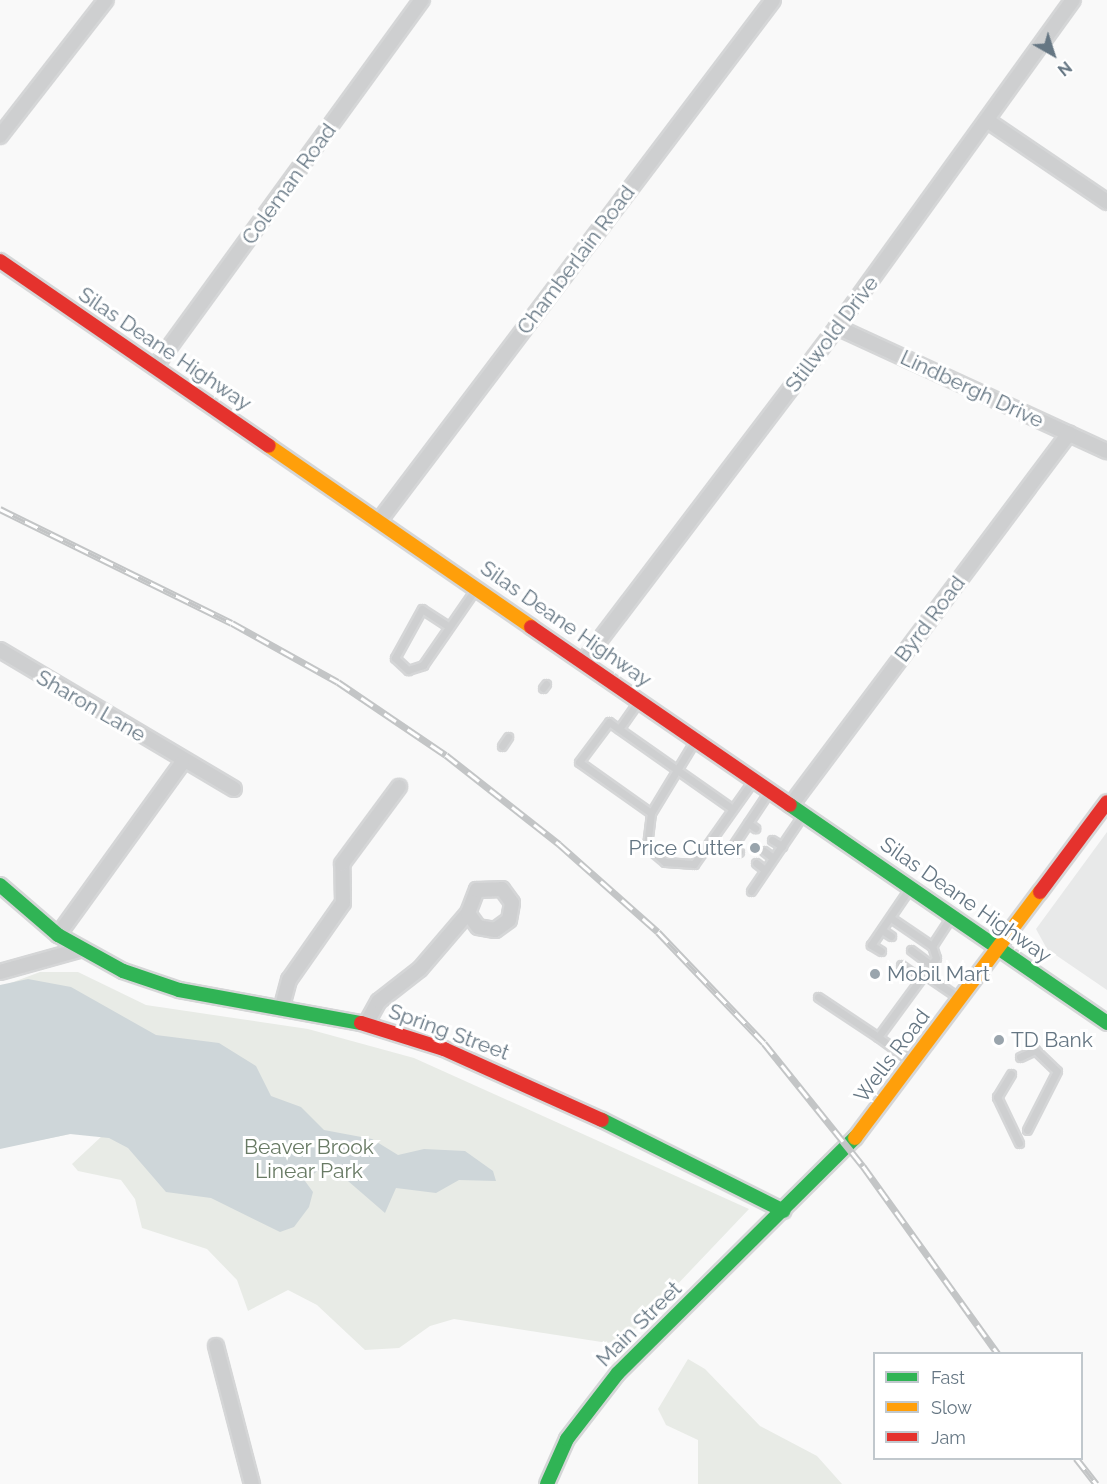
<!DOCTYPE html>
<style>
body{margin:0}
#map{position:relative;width:1107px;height:1484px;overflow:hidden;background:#f9f9f9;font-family:Raleway,sans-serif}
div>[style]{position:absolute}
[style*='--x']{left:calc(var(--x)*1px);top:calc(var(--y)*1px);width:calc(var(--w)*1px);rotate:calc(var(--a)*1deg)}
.built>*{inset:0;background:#e8e9e9}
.green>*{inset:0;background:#e8ebe6}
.water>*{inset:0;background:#ced6d9}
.roads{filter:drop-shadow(2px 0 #d5d6d7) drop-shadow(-2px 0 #d5d6d7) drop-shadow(0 2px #d5d6d7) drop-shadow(0 -2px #d5d6d7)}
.lane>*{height:7px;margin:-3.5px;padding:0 3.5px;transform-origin:3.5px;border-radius:3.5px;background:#cecfd0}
.street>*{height:14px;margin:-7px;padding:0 7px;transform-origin:7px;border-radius:7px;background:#cecfd0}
.fast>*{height:14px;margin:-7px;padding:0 7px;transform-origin:7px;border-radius:7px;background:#30b455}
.slow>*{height:14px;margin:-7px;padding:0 7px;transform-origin:7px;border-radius:7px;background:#ff9f0a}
.jam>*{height:14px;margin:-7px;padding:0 7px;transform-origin:7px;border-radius:7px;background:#e5322d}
.rail>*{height:7px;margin-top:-3.5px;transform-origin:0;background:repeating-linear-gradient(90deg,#fff 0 14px,#c3c5c6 0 28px);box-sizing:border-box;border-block:2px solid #c3c5c6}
.dots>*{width:16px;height:16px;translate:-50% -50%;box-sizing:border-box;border:3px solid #fff;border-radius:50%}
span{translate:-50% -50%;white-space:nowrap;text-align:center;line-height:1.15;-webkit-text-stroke:6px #fff;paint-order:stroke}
.street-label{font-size:21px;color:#657683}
.poi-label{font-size:21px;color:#657683}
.right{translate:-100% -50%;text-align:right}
.left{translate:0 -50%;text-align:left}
.park-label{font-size:21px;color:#687a64}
.legend{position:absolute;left:873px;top:1352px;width:210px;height:108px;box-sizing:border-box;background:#fff;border:2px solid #c1c8cd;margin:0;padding:8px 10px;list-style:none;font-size:18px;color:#657683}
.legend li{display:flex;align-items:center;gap:12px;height:30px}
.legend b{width:30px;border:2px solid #c1c8cd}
.north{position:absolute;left:1023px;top:24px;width:60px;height:60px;-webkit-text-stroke:4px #fff;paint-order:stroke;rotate:141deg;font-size:16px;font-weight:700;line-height:24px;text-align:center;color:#657683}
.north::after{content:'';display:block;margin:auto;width:21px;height:27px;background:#657683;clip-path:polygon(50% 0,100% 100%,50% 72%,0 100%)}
</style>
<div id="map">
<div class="built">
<i style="clip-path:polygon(1107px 832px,1107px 990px,1047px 949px,1036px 929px)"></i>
</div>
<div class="green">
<i style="clip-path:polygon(40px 972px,78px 972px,146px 1005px,308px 1029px,414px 1058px,749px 1209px,616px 1349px,619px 1339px,608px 1343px,454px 1319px,430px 1326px,399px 1348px,365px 1350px,317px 1305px,288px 1290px,248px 1311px,237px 1280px,207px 1249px,142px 1228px,135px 1199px,121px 1180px,78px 1171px,72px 1164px,102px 1136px,96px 1129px,0 1148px,0 987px)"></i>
<i style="clip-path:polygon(688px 1359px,705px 1369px,760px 1426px,817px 1456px,842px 1484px,698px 1484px,698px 1440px,666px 1425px,658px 1409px)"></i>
</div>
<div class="water">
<i style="clip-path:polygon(28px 979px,71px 987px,156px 1035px,219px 1043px,256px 1066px,271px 1096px,301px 1107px,324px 1130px,372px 1139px,398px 1155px,424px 1149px,465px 1151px,493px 1171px,496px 1181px,459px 1180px,436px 1193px,396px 1188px,385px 1213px,348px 1181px,320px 1169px,305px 1181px,313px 1192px,309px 1207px,294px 1227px,280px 1232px,211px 1198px,166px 1192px,128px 1148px,109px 1138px,70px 1134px,0 1149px,0 985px)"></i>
</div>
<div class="roads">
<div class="lane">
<i style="--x:448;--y:626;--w:31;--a:-147"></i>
<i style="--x:422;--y:609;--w:56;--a:118.9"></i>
<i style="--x:395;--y:658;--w:18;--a:43"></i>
<i style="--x:408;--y:670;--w:16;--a:-18"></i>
<i style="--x:423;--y:665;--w:90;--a:-55.4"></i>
<i style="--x:543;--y:688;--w:5;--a:-53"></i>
<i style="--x:619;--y:729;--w:33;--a:-55"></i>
<i style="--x:694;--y:742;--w:83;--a:121.2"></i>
<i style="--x:651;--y:813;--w:34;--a:97"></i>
<i style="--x:647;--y:847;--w:23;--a:40"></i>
<i style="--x:665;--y:862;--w:29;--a:4"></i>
<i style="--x:694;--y:864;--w:100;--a:-54.7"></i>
<i style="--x:502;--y:746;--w:11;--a:-56"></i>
<i style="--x:651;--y:813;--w:88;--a:-144.7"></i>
<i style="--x:579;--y:762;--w:50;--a:-53.1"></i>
<i style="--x:609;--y:722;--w:151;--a:35.1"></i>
<i style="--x:748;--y:823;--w:9;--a:36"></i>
<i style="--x:772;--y:840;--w:12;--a:31"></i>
<i style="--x:764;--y:851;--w:11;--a:38"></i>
<i style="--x:739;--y:852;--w:9;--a:-144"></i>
<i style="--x:732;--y:847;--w:65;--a:-56.3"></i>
<i style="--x:756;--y:863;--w:11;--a:38"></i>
<i style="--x:751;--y:891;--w:91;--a:-55.8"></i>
<i style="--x:882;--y:930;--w:11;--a:34"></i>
<i style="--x:932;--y:946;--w:33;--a:-57"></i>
<i style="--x:911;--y:950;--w:25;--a:37"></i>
<i style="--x:881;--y:951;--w:12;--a:-149"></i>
<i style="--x:871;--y:945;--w:68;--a:-55.8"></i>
<i style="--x:901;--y:965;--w:24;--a:35"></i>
<i style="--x:924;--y:974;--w:42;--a:34.4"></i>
<i style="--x:818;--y:997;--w:72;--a:33.7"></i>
<i style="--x:878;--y:1037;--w:98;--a:-53.7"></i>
<i style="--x:936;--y:958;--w:13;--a:-108"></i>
<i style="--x:932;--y:946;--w:50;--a:-145.7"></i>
<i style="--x:878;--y:1037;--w:41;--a:36"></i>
<i style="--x:1020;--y:1057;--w:17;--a:-25"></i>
<i style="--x:1035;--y:1050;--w:30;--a:44"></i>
<i style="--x:1057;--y:1071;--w:66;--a:117"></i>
<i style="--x:1011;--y:1074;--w:27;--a:121"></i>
<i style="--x:997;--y:1097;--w:51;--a:64.4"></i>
</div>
<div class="street">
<i style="--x:988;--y:121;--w:144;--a:34.2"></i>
<i style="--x:0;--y:136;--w:172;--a:-52.1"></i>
<i style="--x:837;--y:327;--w:297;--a:24.7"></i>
<i style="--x:155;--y:367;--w:454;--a:-54"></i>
<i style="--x:379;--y:521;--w:653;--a:-52.9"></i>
<i style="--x:0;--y:650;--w:272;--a:30.7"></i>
<i style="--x:583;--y:662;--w:420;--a:-52.8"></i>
<i style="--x:837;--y:327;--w:403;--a:-54.2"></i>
<i style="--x:791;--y:805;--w:464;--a:-53.2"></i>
<i style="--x:58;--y:935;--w:212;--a:-54.2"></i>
<i style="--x:0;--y:972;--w:82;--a:-15.6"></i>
<i style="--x:282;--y:1006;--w:27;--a:-75"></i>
<i style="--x:289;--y:980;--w:94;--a:-55"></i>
<i style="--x:343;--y:903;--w:39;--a:-91"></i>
<i style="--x:342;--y:864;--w:96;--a:-53.5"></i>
<i style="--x:366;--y:1024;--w:26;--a:-61"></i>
<i style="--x:379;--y:1001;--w:52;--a:-38"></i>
<i style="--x:420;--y:969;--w:74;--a:-49.4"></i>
<i style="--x:468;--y:913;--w:25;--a:-69"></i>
<i style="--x:477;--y:890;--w:25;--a:-2"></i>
<i style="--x:502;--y:889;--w:17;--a:54"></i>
<i style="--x:512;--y:903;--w:17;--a:100"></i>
<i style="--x:509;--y:920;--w:17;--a:144"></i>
<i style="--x:495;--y:930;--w:17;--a:-170"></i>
<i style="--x:478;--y:927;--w:17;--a:-126"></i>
<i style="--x:216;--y:1346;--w:143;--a:75.4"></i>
</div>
<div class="fast">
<i style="--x:790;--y:805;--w:385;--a:34.5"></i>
<i style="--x:0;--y:885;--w:77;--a:40.8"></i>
<i style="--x:58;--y:935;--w:74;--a:29"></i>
<i style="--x:123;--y:971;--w:59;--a:18.7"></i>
<i style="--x:179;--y:990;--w:185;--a:10.3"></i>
<i style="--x:602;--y:1120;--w:203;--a:26.6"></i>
<i style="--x:547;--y:1484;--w:49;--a:-66"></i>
<i style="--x:567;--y:1439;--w:83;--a:-52.3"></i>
<i style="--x:618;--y:1373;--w:334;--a:-44.8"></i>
</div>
<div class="slow">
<i style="--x:269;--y:446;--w:318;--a:34.6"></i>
<i style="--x:855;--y:1138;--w:308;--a:-53.1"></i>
</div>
<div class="jam">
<i style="--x:0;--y:261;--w:326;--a:34.5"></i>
<i style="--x:531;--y:627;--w:314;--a:34.5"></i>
<i style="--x:1040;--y:892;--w:112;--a:-53.3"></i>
<i style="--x:361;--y:1023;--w:87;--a:17.4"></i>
<i style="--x:444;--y:1049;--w:173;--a:24.2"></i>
</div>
</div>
<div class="rail">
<i style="--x:0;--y:509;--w:258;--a:26.2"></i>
<i style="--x:232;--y:623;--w:121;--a:29.1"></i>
<i style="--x:338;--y:682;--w:130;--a:34.1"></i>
<i style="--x:446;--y:755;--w:144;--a:38.2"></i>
<i style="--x:559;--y:844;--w:132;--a:41.6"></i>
<i style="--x:658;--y:932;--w:153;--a:46.3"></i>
<i style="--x:764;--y:1043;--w:158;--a:51.2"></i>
<i style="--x:863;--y:1166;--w:231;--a:54.3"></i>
<i style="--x:1076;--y:1458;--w:33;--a:52"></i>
</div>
<div class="dots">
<i style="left:755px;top:848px;background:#99a4ac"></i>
<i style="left:875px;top:974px;background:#99a4ac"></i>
<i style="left:999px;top:1040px;background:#99a4ac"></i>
</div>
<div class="street-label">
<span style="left:289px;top:184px;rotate:-54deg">Coleman Road</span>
<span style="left:576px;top:260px;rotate:-53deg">Chamberlain Road</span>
<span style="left:832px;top:334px;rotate:-53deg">Stillwold Drive</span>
<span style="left:165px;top:349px;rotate:34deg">Silas Deane Highway</span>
<span style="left:972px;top:389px;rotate:25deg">Lindbergh Drive</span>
<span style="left:930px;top:619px;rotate:-53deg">Byrd Road</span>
<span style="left:566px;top:624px;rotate:35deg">Silas Deane Highway</span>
<span style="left:91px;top:706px;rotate:30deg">Sharon Lane</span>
<span style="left:966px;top:900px;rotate:35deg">Silas Deane Highway</span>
<span style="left:449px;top:1032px;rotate:20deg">Spring Street</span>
<span style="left:892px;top:1056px;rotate:-53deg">Wells Road</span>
<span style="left:639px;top:1324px;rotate:-45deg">Main Street</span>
</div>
<div class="poi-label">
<span class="right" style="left:743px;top:848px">Price Cutter</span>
<span class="left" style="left:887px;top:974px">Mobil Mart</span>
<span class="left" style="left:1011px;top:1040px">TD Bank</span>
</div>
<div class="park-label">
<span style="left:309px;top:1159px">Beaver Brook<br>Linear Park</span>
</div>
<ul class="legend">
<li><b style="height:8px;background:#30b455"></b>Fast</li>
<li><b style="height:8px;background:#ff9f0a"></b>Slow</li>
<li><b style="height:8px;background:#e5322d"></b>Jam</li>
</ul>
<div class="north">N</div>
</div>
